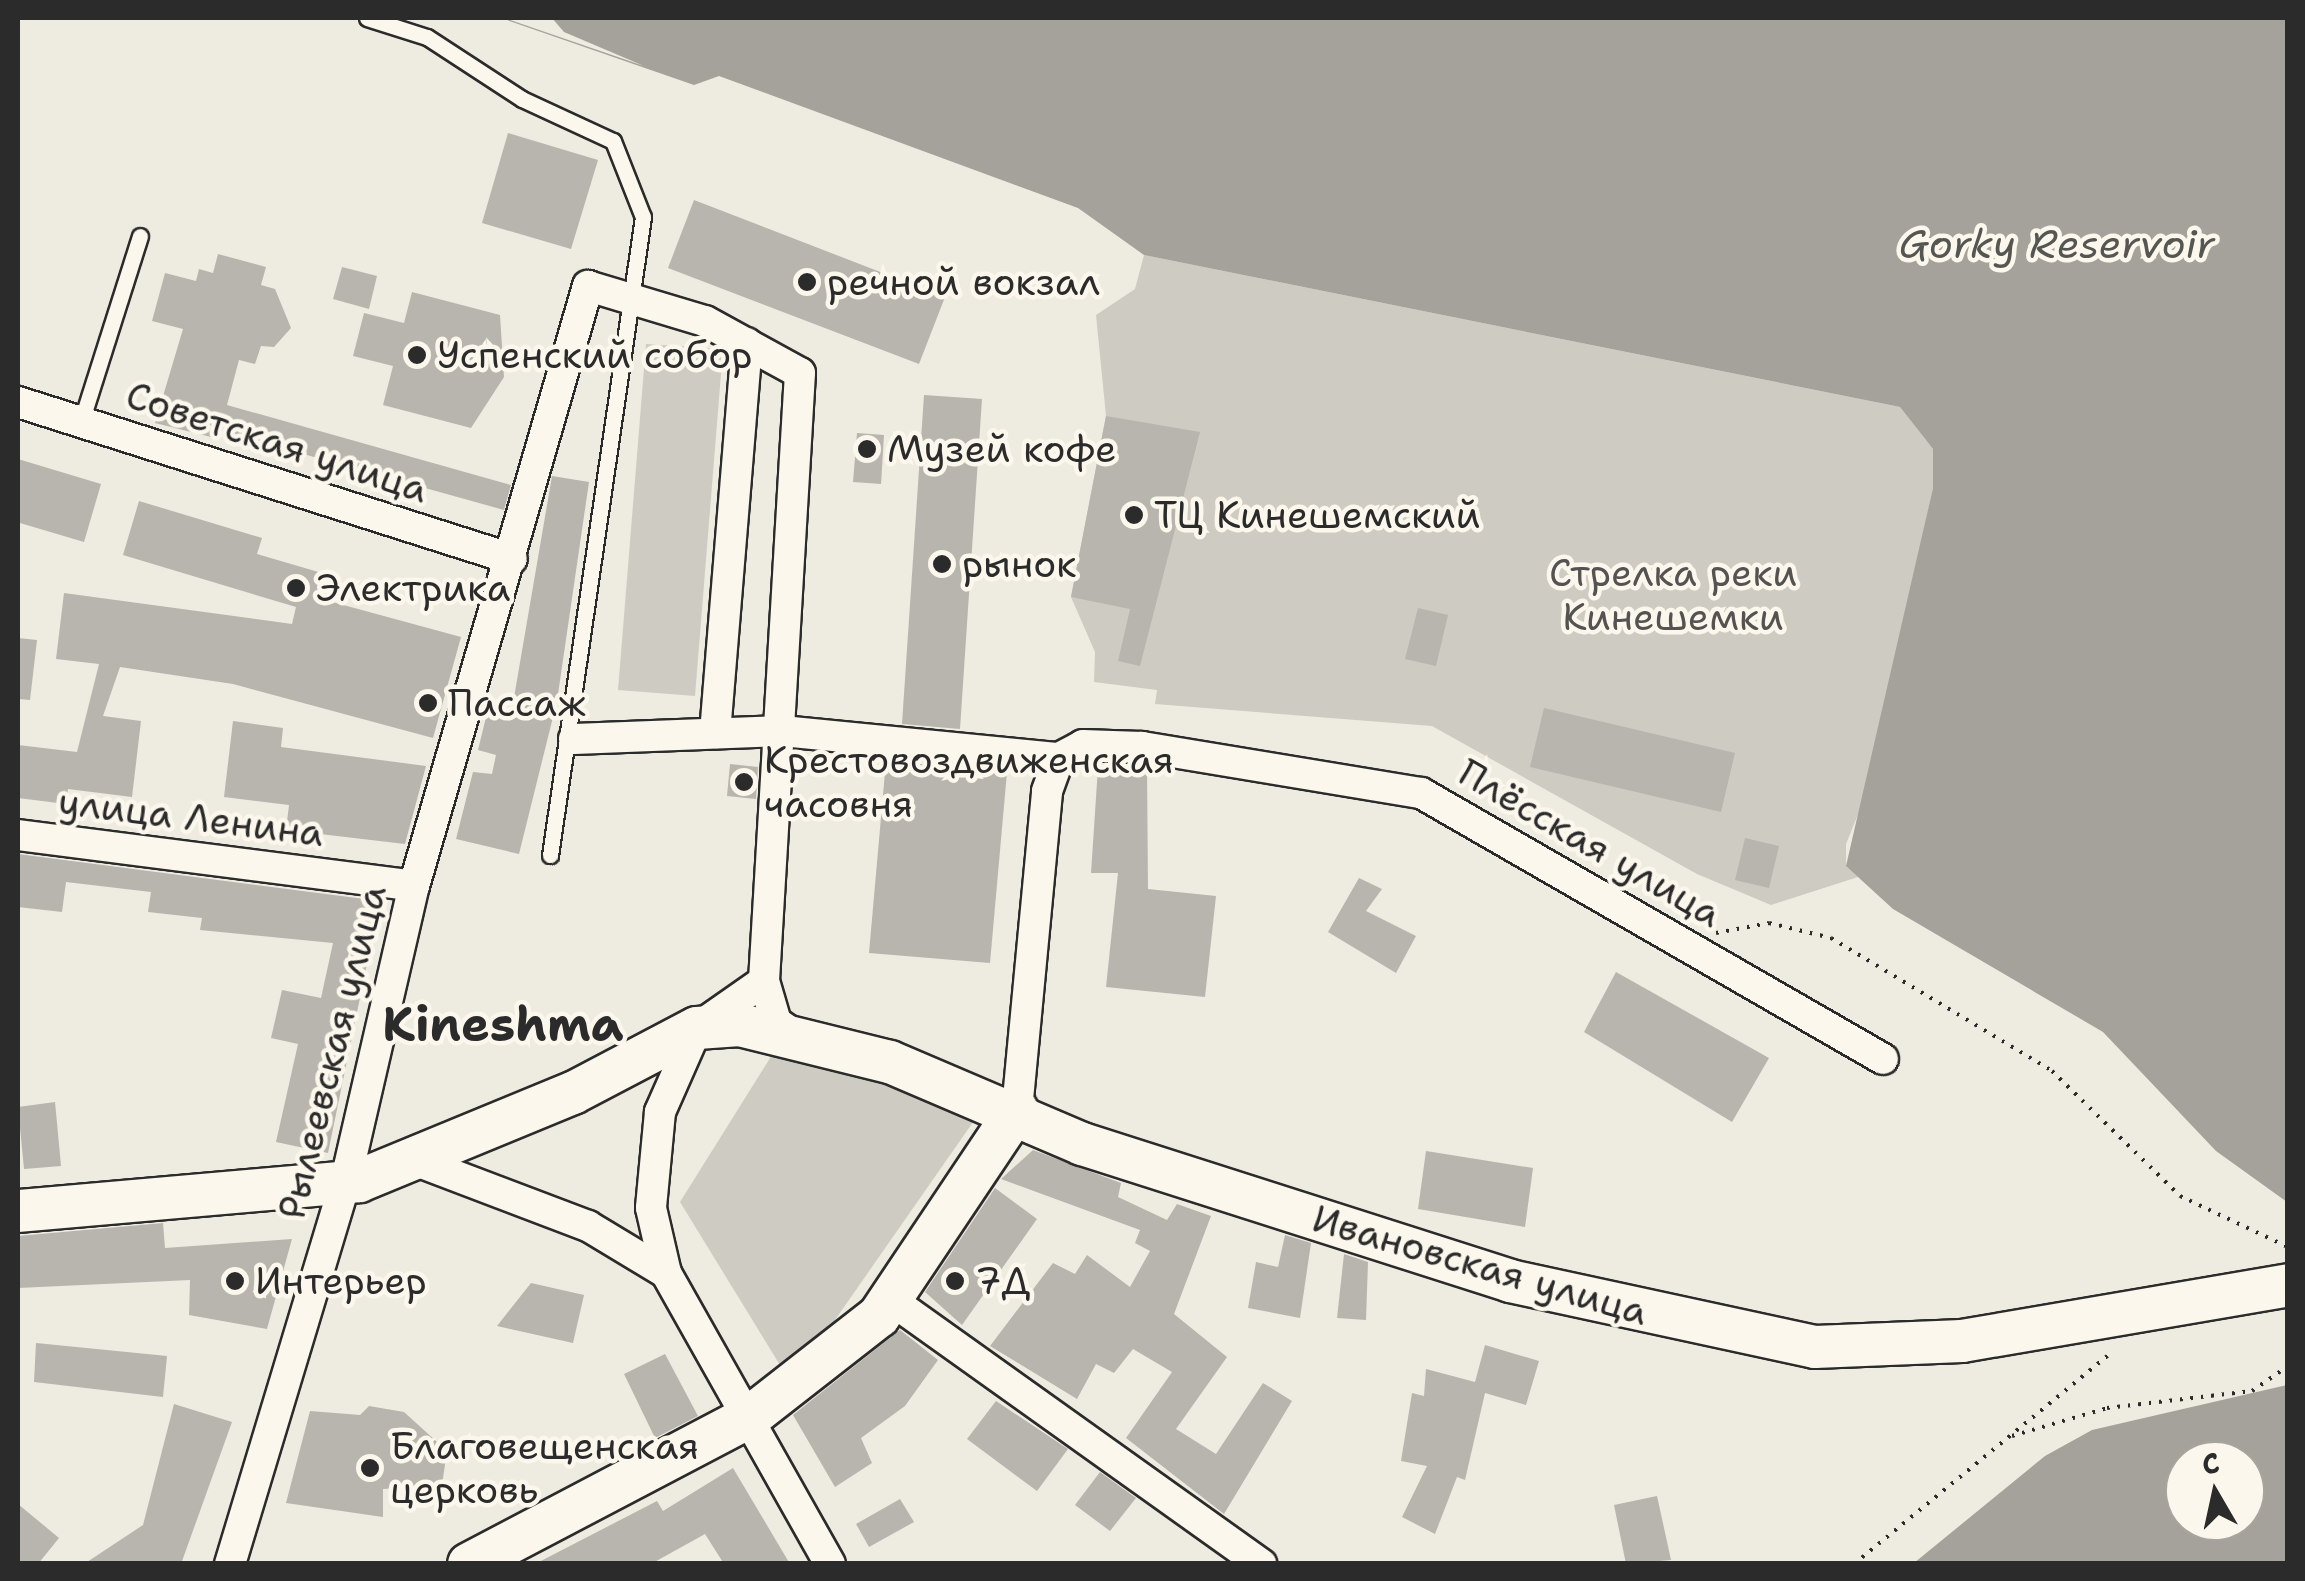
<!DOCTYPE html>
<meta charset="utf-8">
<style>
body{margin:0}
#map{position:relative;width:2305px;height:1581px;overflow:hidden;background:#eeebe0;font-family:"Shantell Sans",sans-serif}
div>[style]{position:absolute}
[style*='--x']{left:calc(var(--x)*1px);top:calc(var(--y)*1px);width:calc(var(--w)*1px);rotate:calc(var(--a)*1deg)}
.green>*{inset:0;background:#cecbc2}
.water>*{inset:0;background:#a4a29a}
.pier>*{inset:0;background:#eeebe0}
.building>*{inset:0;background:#b8b5ae}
.path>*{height:4px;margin-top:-2px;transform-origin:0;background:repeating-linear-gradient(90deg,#2b2b2b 0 2.5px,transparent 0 10.5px)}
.roads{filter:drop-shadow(2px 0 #2b2b2b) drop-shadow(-2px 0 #2b2b2b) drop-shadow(0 2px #2b2b2b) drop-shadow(0 -2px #2b2b2b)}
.lane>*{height:15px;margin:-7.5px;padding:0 7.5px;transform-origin:7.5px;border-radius:7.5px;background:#fbf7ec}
.street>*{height:30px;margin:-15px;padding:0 15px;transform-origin:15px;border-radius:15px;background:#fbf7ec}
.secondary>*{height:42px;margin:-21px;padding:0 21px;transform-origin:21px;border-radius:21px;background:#fbf7ec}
.dots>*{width:28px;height:28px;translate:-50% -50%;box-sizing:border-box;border:5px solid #fbf7ec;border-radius:50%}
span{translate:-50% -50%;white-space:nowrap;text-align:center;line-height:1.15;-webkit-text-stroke:9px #fbf7ec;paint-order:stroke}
.poi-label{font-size:38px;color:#2b2b2b}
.left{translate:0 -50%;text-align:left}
.street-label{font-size:38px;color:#2b2b2b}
.park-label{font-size:38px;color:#545351}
.water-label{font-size:40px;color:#555552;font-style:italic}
.district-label{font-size:48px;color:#2b2b2b;font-weight:700}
.frame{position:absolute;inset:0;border:20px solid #2b2b2b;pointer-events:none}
.north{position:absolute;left:2165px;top:1441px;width:100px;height:100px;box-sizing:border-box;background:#fbf7ec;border:2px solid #a8a59f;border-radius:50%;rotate:351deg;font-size:28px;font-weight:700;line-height:40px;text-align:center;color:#2b2b2b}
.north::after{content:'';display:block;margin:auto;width:35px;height:45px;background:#2b2b2b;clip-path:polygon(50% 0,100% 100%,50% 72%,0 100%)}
</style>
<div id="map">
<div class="green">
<i style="clip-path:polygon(1144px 255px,1900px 407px,1933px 449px,1933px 488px,1865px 797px,1846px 844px,1846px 866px,1858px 877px,1771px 905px,1697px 874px,1432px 726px,1155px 704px,1157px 690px,1094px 682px,1095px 652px,1071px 597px,1106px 416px,1096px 315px,1135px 289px)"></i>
<i style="clip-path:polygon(646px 344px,723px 349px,695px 696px,618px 690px)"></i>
<i style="clip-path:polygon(777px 1047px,978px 1115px,791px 1383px,680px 1202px)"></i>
</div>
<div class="water">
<i style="clip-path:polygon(501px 18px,2287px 18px,2287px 1202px,2216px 1151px,2103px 1032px,1893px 909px,1846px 866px,1933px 488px,1933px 449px,1900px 407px,1144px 255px,1078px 208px,719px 76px,694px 85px)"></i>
<i style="clip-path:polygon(evenodd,2287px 1385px,2287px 1563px,1914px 1563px,2045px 1456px,2092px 1430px,2287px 1385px,2185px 1461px,2245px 1461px,2245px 1521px,2185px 1521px,2185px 1461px)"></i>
</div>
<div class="pier">
<i style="clip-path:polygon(504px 18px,552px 18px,564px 32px,644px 66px)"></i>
</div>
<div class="building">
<i style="clip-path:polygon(508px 133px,598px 160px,571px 249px,482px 223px)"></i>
<i style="clip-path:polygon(694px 200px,945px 297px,919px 364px,668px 268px)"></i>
<i style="clip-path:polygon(218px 254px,266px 267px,261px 285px,275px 289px,291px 328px,274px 347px,261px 346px,255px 364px,239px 360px,227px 405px,511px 485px,504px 510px,221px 431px,219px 439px,155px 423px,183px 329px,152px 321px,165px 273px,196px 281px,199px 269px,213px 273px)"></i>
<i style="clip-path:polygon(342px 267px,377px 276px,369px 309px,333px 299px)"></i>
<i style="clip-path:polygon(412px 292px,500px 315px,504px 377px,471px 428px,383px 405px,393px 366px,353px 356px,364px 313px,404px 323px)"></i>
<i style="clip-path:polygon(924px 395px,982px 399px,960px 729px,902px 724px)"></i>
<i style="clip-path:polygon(1106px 416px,1200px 432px,1140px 666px,1118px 661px,1130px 609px,1071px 597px)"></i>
<i style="clip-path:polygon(857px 433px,884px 435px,881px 484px,853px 482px)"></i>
<i style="clip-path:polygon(18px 459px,101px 484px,84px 542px,20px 523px)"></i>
<i style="clip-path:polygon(552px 476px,589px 482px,557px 701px,519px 854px,456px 839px,473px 772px,492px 774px,496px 755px,478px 750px,488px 709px,511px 715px)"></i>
<i style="clip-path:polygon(139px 501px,262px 538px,257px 554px,332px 576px,325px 600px,461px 637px,433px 738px,233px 684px,120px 667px,103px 716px,141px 721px,132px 797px,68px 789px,66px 804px,18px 798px,18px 745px,77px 752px,99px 664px,56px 659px,64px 593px,292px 624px,296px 607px,123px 555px)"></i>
<i style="clip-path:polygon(1418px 608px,1448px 615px,1436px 666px,1405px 659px)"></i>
<i style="clip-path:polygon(18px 638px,37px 640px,30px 700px,18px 699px)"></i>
<i style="clip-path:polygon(1544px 708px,1735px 753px,1721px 812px,1530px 767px)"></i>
<i style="clip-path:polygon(233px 721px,283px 728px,281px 747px,426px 766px,405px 844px,286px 830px,289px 805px,224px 797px)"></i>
<i style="clip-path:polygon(886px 761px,1007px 772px,990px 963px,869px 953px)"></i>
<i style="clip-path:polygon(730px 764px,758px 767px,756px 799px,727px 796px)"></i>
<i style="clip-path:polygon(1098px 767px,1147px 768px,1148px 889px,1216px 896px,1205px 997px,1106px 987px,1118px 873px,1091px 873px)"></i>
<i style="clip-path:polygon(1745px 838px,1779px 846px,1769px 888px,1735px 880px)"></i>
<i style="clip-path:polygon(18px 854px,380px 901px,328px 1153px,276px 1142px,298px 1044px,271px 1038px,282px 990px,321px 998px,333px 943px,200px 930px,202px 918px,148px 912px,151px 892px,66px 882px,62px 912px,18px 907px)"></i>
<i style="clip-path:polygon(1359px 878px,1382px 889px,1366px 911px,1416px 936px,1396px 973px,1328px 932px)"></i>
<i style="clip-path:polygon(1616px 972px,1769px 1058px,1732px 1122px,1584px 1032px)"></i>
<i style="clip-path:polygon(55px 1102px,61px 1166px,24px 1169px,18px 1107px)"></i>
<i style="clip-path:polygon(1033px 1150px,1121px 1183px,1118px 1197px,1167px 1220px,1177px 1204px,1211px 1216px,1174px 1314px,1227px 1357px,1176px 1429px,1216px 1454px,1263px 1383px,1292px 1401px,1224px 1514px,1126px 1438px,1172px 1372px,1133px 1349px,1114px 1373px,1096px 1364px,1077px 1399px,990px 1346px,1053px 1263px,1075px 1274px,1087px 1255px,1130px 1287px,1150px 1251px,1135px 1243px,1140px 1230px,1001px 1179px)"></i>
<i style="clip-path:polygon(1426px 1151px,1533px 1168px,1525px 1227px,1418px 1209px)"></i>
<i style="clip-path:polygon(995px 1188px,1037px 1219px,962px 1325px,925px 1292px)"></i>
<i style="clip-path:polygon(163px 1223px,165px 1248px,292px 1239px,267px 1329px,189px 1315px,190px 1280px,18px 1288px,18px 1236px)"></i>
<i style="clip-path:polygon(1285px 1235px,1311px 1243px,1300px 1318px,1248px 1308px,1256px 1262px,1278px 1267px)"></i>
<i style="clip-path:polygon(1344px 1254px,1368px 1262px,1366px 1320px,1337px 1318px)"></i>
<i style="clip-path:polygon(531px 1283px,584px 1295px,573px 1343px,497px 1326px)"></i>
<i style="clip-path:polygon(900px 1330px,938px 1360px,905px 1406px,861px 1438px,872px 1463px,835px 1487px,793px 1415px)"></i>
<i style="clip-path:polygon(36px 1343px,167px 1356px,163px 1397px,34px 1382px)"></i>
<i style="clip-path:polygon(1485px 1345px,1539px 1361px,1526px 1405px,1485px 1393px,1465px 1480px,1457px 1477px,1435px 1534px,1402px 1517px,1427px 1466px,1401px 1461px,1412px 1393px,1424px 1396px,1426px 1369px,1475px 1382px)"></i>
<i style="clip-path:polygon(665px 1354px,698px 1416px,655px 1438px,624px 1374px)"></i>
<i style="clip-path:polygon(996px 1401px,1068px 1449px,1037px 1491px,967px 1439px)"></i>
<i style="clip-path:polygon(174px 1404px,232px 1422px,181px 1564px,84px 1564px,143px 1525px)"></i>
<i style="clip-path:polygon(369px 1406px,404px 1412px,447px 1451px,442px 1485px,383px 1489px,383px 1517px,286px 1503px,310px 1411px,360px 1415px)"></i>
<i style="clip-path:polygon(733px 1468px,790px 1564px,724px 1564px,705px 1534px,651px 1564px,535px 1564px,657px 1501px,663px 1511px)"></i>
<i style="clip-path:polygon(1100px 1472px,1136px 1498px,1110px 1531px,1075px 1505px)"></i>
<i style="clip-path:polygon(1657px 1496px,1671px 1560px,1626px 1564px,1614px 1505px)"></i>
<i style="clip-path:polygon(900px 1499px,914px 1522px,869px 1547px,856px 1524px)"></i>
<i style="clip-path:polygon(18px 1504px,59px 1538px,38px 1564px,18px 1564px)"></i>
</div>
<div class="path">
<i style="--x:1716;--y:933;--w:54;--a:-10.7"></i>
<i style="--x:1769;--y:923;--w:64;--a:13.6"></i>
<i style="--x:1831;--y:938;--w:258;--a:31"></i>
<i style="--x:2052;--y:1071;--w:179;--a:44.3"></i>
<i style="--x:2180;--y:1196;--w:119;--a:25.3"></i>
<i style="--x:2012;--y:1436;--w:99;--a:-16.4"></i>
<i style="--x:2107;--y:1408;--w:146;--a:-6.7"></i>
<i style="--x:2252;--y:1391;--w:44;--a:-34.8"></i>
<i style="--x:1854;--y:1564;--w:335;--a:-39.4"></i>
</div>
<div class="roads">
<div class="lane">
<i style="--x:367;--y:18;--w:63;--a:17.6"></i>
<i style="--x:427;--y:37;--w:113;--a:33.1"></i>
<i style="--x:522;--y:99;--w:100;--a:24.8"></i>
<i style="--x:613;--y:141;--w:82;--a:68.5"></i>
<i style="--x:643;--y:217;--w:645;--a:98.29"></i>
<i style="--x:81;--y:422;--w:195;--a:-72.4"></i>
</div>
<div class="street">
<i style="--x:18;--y:402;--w:518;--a:17.63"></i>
<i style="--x:715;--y:733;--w:391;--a:-85.3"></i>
<i style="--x:574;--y:739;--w:208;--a:-2.2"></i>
<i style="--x:782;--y:731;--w:278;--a:5.6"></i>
<i style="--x:1059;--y:758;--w:27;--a:-28"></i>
<i style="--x:1083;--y:745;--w:59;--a:1.9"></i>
<i style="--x:1142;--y:747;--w:283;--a:9.4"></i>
<i style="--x:1421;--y:793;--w:533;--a:29.93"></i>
<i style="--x:18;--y:835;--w:399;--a:7.3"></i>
<i style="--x:764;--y:981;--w:82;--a:145"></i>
<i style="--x:697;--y:1028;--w:92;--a:113.8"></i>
<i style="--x:660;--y:1112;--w:96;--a:95.4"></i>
<i style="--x:651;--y:1208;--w:67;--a:77"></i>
<i style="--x:666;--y:1273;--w:334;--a:60.6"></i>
<i style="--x:1017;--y:1110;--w:320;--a:-84.6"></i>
<i style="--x:1047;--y:791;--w:35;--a:-70"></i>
<i style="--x:414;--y:1160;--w:186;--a:20.8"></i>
<i style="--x:588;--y:1226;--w:91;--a:31.1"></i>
<i style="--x:891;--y:1300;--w:455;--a:35.5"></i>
<i style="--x:230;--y:1564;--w:397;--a:-73.2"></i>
<i style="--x:345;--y:1184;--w:306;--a:-77"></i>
<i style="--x:414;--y:886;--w:625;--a:-73.83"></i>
<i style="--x:588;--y:286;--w:122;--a:16.7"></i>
<i style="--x:705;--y:321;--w:108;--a:28.7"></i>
<i style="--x:800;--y:373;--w:609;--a:93.39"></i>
<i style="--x:764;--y:981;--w:43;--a:73.7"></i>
<i style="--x:776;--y:1022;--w:21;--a:35"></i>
</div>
<div class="secondary">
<i style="--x:18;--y:1211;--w:342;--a:-5"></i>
<i style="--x:359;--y:1181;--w:231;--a:-22.4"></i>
<i style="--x:573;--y:1093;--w:140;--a:-27.7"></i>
<i style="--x:697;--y:1028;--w:43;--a:-4"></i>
<i style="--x:740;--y:1025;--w:154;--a:13.9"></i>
<i style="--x:890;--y:1062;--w:209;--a:23.1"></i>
<i style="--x:1082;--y:1144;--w:449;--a:17.7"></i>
<i style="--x:1510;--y:1281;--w:312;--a:12.2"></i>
<i style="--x:1815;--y:1347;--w:147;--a:-2.3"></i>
<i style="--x:1962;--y:1341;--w:331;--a:-9.7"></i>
<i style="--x:469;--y:1564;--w:318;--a:-27.7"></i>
<i style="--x:751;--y:1416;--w:162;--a:-38"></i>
<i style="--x:879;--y:1316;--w:248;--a:-56.2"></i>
</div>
</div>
<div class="dots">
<i style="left:807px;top:282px;background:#2b2b2b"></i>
<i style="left:417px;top:355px;background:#2b2b2b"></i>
<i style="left:867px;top:449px;background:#2b2b2b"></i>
<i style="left:1134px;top:515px;background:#2b2b2b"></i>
<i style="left:942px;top:564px;background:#2b2b2b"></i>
<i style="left:296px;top:588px;background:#2b2b2b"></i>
<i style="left:428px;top:703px;background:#2b2b2b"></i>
<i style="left:744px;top:782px;background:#2b2b2b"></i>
<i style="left:235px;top:1281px;background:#2b2b2b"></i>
<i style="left:955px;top:1281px;background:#2b2b2b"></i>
<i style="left:370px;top:1468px;background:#2b2b2b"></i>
</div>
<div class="poi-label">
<span class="left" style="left:827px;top:282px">речной вокзал</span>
<span class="left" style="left:437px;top:355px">Успенский собор</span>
<span class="left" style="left:887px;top:449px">Музей кофе</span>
<span class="left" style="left:1154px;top:515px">ТЦ Кинешемский</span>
<span class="left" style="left:962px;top:564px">рынок</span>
<span class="left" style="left:316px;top:588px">Электрика</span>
<span class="left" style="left:448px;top:703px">Пассаж</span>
<span class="left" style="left:764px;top:782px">Крестовоздвиженская<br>часовня</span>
<span class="left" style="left:255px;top:1281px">Интерьер</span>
<span class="left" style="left:975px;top:1281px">7Д</span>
<span class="left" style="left:390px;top:1468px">Благовещенская<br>церковь</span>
</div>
<div class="street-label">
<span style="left:277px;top:442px;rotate:18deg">Советская улица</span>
<span style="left:191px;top:817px;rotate:7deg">улица Ленина</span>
<span style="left:1590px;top:843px;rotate:30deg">Плёсская улица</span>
<span style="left:332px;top:1052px;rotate:-76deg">Рылеевская улица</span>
<span style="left:1480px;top:1265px;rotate:16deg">Ивановская улица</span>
</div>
<div class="park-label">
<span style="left:1673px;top:595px">Стрелка реки<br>Кинешемки</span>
</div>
<div class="water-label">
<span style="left:2057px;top:244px">Gorky Reservoir</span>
</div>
<div class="district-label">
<span style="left:503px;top:1025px">Kineshma</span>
</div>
<div class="frame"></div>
<div class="north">С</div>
</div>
